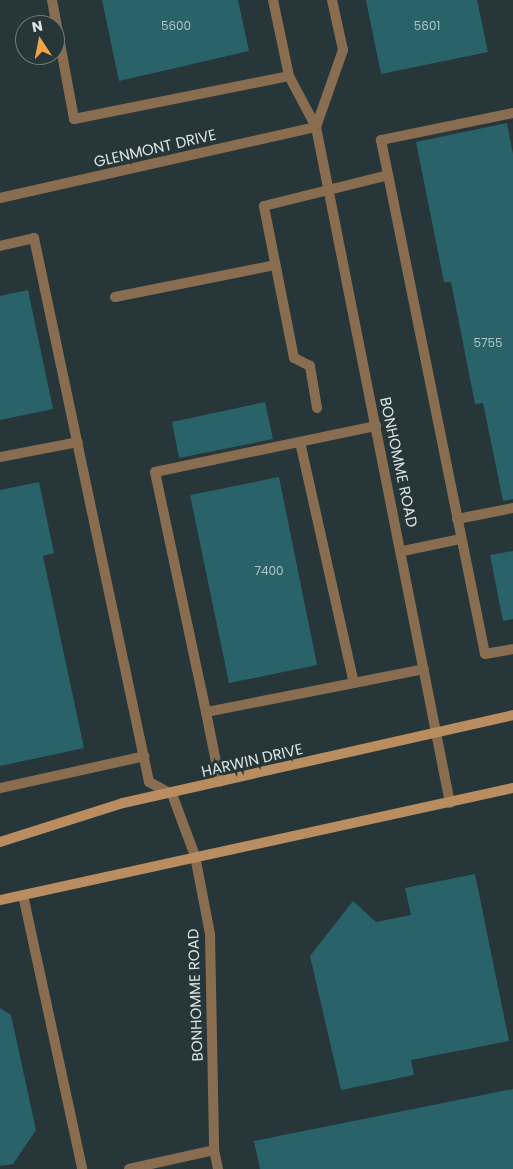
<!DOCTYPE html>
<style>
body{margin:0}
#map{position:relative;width:513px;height:1169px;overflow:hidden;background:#273638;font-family:Poppins,sans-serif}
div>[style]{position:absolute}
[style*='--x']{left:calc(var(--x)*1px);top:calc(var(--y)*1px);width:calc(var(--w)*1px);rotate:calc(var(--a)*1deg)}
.building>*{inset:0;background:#296369}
.service>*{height:10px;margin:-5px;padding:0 5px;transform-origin:5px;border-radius:5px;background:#896d51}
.minor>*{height:10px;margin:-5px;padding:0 5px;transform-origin:5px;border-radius:5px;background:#896d51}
.secondary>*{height:10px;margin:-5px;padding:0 5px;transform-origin:5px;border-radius:5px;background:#b98d5f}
span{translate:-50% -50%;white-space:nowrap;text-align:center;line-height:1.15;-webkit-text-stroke:5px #273638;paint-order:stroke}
.number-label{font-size:12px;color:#aec4c6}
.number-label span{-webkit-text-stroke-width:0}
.street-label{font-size:15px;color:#dbe4e5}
.north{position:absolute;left:15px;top:15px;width:50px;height:50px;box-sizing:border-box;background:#273638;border:1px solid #6f7c7d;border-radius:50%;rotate:349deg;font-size:14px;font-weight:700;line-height:20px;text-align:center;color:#dbe4e5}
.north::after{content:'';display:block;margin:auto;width:18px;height:22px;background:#f3a443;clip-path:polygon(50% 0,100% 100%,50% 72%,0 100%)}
</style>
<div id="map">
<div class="building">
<i style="clip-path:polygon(102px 0,238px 0,249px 51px,119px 81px)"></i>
<i style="clip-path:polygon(366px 0,477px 0,488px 52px,381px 74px)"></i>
<i style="clip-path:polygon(507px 123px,513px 154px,513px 499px,503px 501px,483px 403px,475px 404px,451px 282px,444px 282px,416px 142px)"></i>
<i style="clip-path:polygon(28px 290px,53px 409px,0 420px,0 296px)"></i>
<i style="clip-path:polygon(265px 402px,273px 439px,179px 458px,172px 422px)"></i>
<i style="clip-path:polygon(279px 477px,317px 665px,229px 683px,190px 495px)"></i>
<i style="clip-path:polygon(39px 482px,54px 553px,43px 556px,84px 748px,0 766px,0 490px)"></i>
<i style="clip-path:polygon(513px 551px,513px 619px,503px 621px,490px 555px)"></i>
<i style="clip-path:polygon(475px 874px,509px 1041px,411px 1060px,414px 1075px,341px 1090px,310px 956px,353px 901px,376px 922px,411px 915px,405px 888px)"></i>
<i style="clip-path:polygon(0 1008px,11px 1015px,36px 1130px,13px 1164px,0 1166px)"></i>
<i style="clip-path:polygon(513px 1089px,513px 1169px,260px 1169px,254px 1141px)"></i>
</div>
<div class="service">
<i style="--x:52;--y:0;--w:121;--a:79.5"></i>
<i style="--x:74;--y:119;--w:219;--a:-11.3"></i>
<i style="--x:273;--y:0;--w:78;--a:78.1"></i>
<i style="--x:289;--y:76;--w:58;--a:62.1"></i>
<i style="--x:513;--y:113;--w:135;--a:168.4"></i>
<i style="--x:381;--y:140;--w:524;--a:78.56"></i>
<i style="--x:485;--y:654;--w:28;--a:-10"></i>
<i style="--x:316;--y:127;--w:82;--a:-70.7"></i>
<i style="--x:343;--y:50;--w:51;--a:-102.4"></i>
<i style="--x:0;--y:246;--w:35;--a:-13"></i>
<i style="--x:34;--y:238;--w:556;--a:78.06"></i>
<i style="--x:149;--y:782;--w:26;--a:28"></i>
<i style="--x:115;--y:297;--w:163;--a:-11.3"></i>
<i style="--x:317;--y:408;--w:43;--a:-99.5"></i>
<i style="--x:310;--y:366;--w:18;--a:-153"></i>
<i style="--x:294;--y:358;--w:155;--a:-101.2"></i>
<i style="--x:264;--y:206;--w:128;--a:-14"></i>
<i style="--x:300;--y:442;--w:247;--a:77.4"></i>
<i style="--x:354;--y:683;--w:151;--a:168.9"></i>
<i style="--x:206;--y:712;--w:245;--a:-102"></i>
<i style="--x:155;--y:472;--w:226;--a:-11.8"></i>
<i style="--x:0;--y:457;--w:79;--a:-10.9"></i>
<i style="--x:457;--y:519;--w:57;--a:-11.1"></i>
<i style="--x:403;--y:551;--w:58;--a:-11.9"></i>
<i style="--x:354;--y:683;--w:71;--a:-11.3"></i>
<i style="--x:206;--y:712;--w:71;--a:78.7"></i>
<i style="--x:0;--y:788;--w:148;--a:-12.4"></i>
<i style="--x:23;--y:895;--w:280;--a:77.8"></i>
<i style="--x:129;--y:1169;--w:87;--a:-12.6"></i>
</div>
<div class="minor">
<i style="--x:0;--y:198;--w:324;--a:-12.7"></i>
<i style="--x:316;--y:127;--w:689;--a:78.79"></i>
<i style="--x:172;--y:794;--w:66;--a:69.6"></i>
<i style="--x:195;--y:856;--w:79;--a:79.1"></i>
<i style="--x:210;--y:934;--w:216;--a:88.9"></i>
<i style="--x:214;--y:1150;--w:19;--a:78"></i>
</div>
<div class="secondary">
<i style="--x:0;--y:842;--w:129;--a:-17.6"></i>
<i style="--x:123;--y:803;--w:400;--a:-12.7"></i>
<i style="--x:0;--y:900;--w:525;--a:-12.32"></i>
</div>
<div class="number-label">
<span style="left:176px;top:26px">5600</span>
<span style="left:427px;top:26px">5601</span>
<span style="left:488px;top:343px">5755</span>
<span style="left:269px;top:571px">7400</span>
</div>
<div class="street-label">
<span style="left:155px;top:148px;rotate:-13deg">GLENMONT DRIVE</span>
<span style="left:399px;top:462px;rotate:78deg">BONHOMME ROAD</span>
<span style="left:252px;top:760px;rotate:-13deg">HARWIN DRIVE</span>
<span style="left:195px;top:995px;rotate:-92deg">BONHOMME ROAD</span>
</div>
<div class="north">N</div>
</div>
